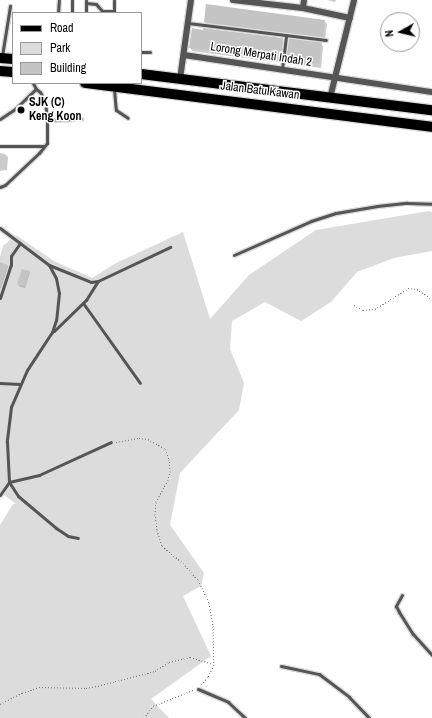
<!DOCTYPE html>
<style>
body{margin:0}
#map{position:relative;width:432px;height:718px;overflow:hidden;background:#fff;font-family:"Archivo Narrow",sans-serif}
div>[style]{position:absolute}
[style*='--x']{left:calc(var(--x)*1px);top:calc(var(--y)*1px);width:calc(var(--w)*1px);rotate:calc(var(--a)*1deg)}
.green>*{inset:0;background:#dcdcdc}
.shadow>*{inset:0;background:#0003}
.building>*{inset:0;background:#c4c4c4}
.path>*{height:1px;margin-top:-0.5px;transform-origin:0;background:repeating-linear-gradient(90deg,#777 0 1px,transparent 0 3px)}
.roads{filter:drop-shadow(1px 0 #dbdbdb) drop-shadow(-1px 0 #dbdbdb) drop-shadow(0 1px #dbdbdb) drop-shadow(0 -1px #dbdbdb)}
.service>*{height:3px;margin:-1.5px;padding:0 1.5px;transform-origin:1.5px;border-radius:1.5px;background:#555}
.minor>*{height:6px;margin:-3px;padding:0 3px;transform-origin:3px;border-radius:3px;background:#555}
.primary>*{height:10px;margin:-5px;padding:0 5px;transform-origin:5px;border-radius:5px;background:#000}
.dots>*{width:11px;height:11px;translate:-50% -50%;box-sizing:border-box;border:2px solid #fff;border-radius:50%}
span{translate:-50% -50%;white-space:nowrap;text-align:center;line-height:1.15;-webkit-text-stroke:3px #fff;paint-order:stroke}
.street-label{font-size:12px;color:#000}
.poi-label{font-size:12px;color:#000;font-weight:700}
.left{translate:0 -50%;text-align:left}
.legend{position:absolute;left:12px;top:12px;width:130px;height:72px;box-sizing:border-box;background:#fff;border:1px solid #999;margin:0;padding:5px 7px;list-style:none;font-size:12px;color:#000}
.legend li{display:flex;align-items:center;gap:8px;height:20px}
.legend b{width:20px;border:1px solid #999}
.north{position:absolute;left:380px;top:12px;width:40px;height:40px;box-sizing:border-box;background:#fff;border:1px solid #999;border-radius:50%;rotate:262deg;font-size:11px;font-weight:700;line-height:16px;text-align:center;color:#000}
.north::after{content:'';display:block;margin:auto;width:14px;height:18px;background:#000;clip-path:polygon(50% 0,100% 100%,50% 72%,0 100%)}
</style>
<div id="map">
<div class="green">
<i style="clip-path:polygon(429px 211px,432px 212px,432px 251px,394px 258px,357px 272px,331px 302px,301px 321px,265px 302px,232px 321px,230px 349px,244px 383px,239px 410px,180px 473px,170px 525px,204px 573px,201px 586px,183px 596px,211px 656px,151px 699px,169px 718px,0 718px,0 525px,13px 504px,16px 504px,0 492px,0 257px,3px 246px,16px 235px,54px 261px,92px 278px,116px 263px,183px 232px,210px 319px,249px 275px,316px 230px)"></i>
</div>
<div class="shadow">
<i style="clip-path:polygon(327px 0,336px 0,335px 2px)"></i>
<i style="clip-path:polygon(324px 21px,327px 24px,325px 40px,207px 26px,205px 22px)"></i>
<i style="clip-path:polygon(282px 39px,284px 42px,282px 63px,192px 51px,190px 47px)"></i>
<i style="clip-path:polygon(290px 40px,321px 43px,323px 47px,321px 68px,289px 64px,287px 60px)"></i>
<i style="clip-path:polygon(0 153px,5px 154px,8px 157px,7px 170px,0 171px)"></i>
<i style="clip-path:polygon(7px 266px,9px 268px,2px 289px,0 288px,0 268px)"></i>
<i style="clip-path:polygon(30px 272px,25px 288px,19px 286px,18px 284px)"></i>
</div>
<div class="building">
<i style="clip-path:polygon(206px 4px,325px 20px,323px 37px,204px 22px)"></i>
<i style="clip-path:polygon(192px 28px,203px 30px,203px 28px,283px 38px,280px 59px,189px 48px)"></i>
<i style="clip-path:polygon(289px 38px,322px 42px,319px 64px,286px 60px)"></i>
<i style="clip-path:polygon(0 262px,8px 265px,0 289px)"></i>
<i style="clip-path:polygon(22px 269px,30px 271px,25px 287px,17px 284px)"></i>
</div>
<div class="path">
<i style="--x:354;--y:305;--w:10;--a:29"></i>
<i style="--x:363;--y:310;--w:12;--a:-5"></i>
<i style="--x:375;--y:309;--w:39;--a:-32"></i>
<i style="--x:408;--y:288;--w:9;--a:6"></i>
<i style="--x:417;--y:289;--w:18;--a:34"></i>
<i style="--x:116;--y:442;--w:23;--a:-10"></i>
<i style="--x:139;--y:438;--w:9;--a:6"></i>
<i style="--x:148;--y:439;--w:20;--a:30"></i>
<i style="--x:165;--y:449;--w:11;--a:68"></i>
<i style="--x:169;--y:459;--w:12;--a:85"></i>
<i style="--x:170;--y:471;--w:9;--a:103"></i>
<i style="--x:168;--y:480;--w:25;--a:119"></i>
<i style="--x:156;--y:502;--w:12;--a:95"></i>
<i style="--x:155;--y:514;--w:16;--a:83"></i>
<i style="--x:157;--y:530;--w:17;--a:73"></i>
<i style="--x:162;--y:546;--w:27;--a:39"></i>
<i style="--x:183;--y:563;--w:23;--a:49"></i>
<i style="--x:198;--y:580;--w:25;--a:64"></i>
<i style="--x:209;--y:603;--w:23;--a:80"></i>
<i style="--x:213;--y:626;--w:39;--a:89"></i>
<i style="--x:214;--y:665;--w:13;--a:117"></i>
<i style="--x:208;--y:677;--w:11;--a:131"></i>
<i style="--x:0;--y:704;--w:25;--a:-27"></i>
<i style="--x:22;--y:693;--w:18;--a:-19"></i>
<i style="--x:39;--y:687;--w:47;--a:1.2"></i>
<i style="--x:86;--y:688;--w:15;--a:-11"></i>
<i style="--x:101;--y:685;--w:56;--a:-14.5"></i>
<i style="--x:155;--y:671;--w:17;--a:-33"></i>
<i style="--x:169;--y:662;--w:22;--a:-13"></i>
<i style="--x:190;--y:657;--w:24;--a:17"></i>
<i style="--x:144;--y:718;--w:15;--a:-53"></i>
<i style="--x:153;--y:706;--w:43;--a:-21.8"></i>
</div>
<div class="roads">
<div class="service">
<i style="--x:86;--y:3;--w:10;--a:6"></i>
<i style="--x:96;--y:4;--w:9;--a:49"></i>
<i style="--x:102;--y:11;--w:12;--a:0"></i>
<i style="--x:114;--y:12;--w:12;--a:-90"></i>
<i style="--x:58;--y:13;--w:13;--a:-86"></i>
<i style="--x:72;--y:13;--w:13;--a:-90"></i>
<i style="--x:86;--y:13;--w:13;--a:-90"></i>
<i style="--x:188;--y:23;--w:139;--a:7"></i>
<i style="--x:141;--y:52;--w:9;--a:0"></i>
<i style="--x:2;--y:56;--w:51;--a:-80.9"></i>
<i style="--x:282;--y:69;--w:33;--a:-83"></i>
<i style="--x:114;--y:89;--w:21;--a:85"></i>
<i style="--x:116;--y:110;--w:14;--a:34"></i>
<i style="--x:0;--y:119;--w:18;--a:-34"></i>
<i style="--x:15;--y:109;--w:29;--a:-44"></i>
<i style="--x:36;--y:89;--w:7;--a:-117"></i>
<i style="--x:47;--y:120;--w:34;--a:-2"></i>
<i style="--x:0;--y:146;--w:44;--a:0"></i>
<i style="--x:0;--y:187;--w:5;--a:-22"></i>
<i style="--x:5;--y:185;--w:47;--a:-43.3"></i>
<i style="--x:39;--y:153;--w:13;--a:-51"></i>
<i style="--x:47;--y:143;--w:23;--a:-90"></i>
<i style="--x:47;--y:120;--w:19;--a:-96"></i>
<i style="--x:45;--y:101;--w:10;--a:-119"></i>
<i style="--x:40;--y:92;--w:5;--a:-143"></i>
<i style="--x:0;--y:228;--w:61;--a:37.1"></i>
<i style="--x:49;--y:265;--w:15;--a:62"></i>
<i style="--x:56;--y:278;--w:15;--a:79"></i>
<i style="--x:59;--y:293;--w:27;--a:96"></i>
<i style="--x:56;--y:320;--w:13;--a:108"></i>
<i style="--x:52;--y:332;--w:45;--a:123.3"></i>
<i style="--x:27;--y:370;--w:40;--a:113.4"></i>
<i style="--x:11;--y:407;--w:35;--a:97"></i>
<i style="--x:7;--y:442;--w:40;--a:87.1"></i>
<i style="--x:9;--y:482;--w:17;--a:57"></i>
<i style="--x:18;--y:496;--w:50;--a:40.1"></i>
<i style="--x:56;--y:528;--w:14;--a:34"></i>
<i style="--x:68;--y:536;--w:10;--a:11"></i>
<i style="--x:234;--y:255;--w:84;--a:-23.8"></i>
<i style="--x:311;--y:221;--w:26;--a:-18"></i>
<i style="--x:336;--y:213;--w:42;--a:-9.7"></i>
<i style="--x:377;--y:206;--w:30;--a:-6"></i>
<i style="--x:407;--y:203;--w:25;--a:2"></i>
<i style="--x:49;--y:265;--w:45;--a:22"></i>
<i style="--x:91;--y:282;--w:7;--a:-8"></i>
<i style="--x:98;--y:281;--w:80;--a:-25.3"></i>
<i style="--x:0;--y:298;--w:35;--a:-72"></i>
<i style="--x:11;--y:265;--w:9;--a:-90"></i>
<i style="--x:11;--y:256;--w:16;--a:-55"></i>
<i style="--x:83;--y:303;--w:98;--a:54.5"></i>
<i style="--x:54;--y:331;--w:45;--a:-44.1"></i>
<i style="--x:86;--y:300;--w:22;--a:-58"></i>
<i style="--x:0;--y:383;--w:20;--a:3"></i>
<i style="--x:0;--y:495;--w:16;--a:-55"></i>
<i style="--x:9;--y:482;--w:31;--a:-13"></i>
<i style="--x:39;--y:475;--w:79;--a:-24.6"></i>
<i style="--x:402;--y:595;--w:13;--a:119"></i>
<i style="--x:396;--y:606;--w:7;--a:63"></i>
<i style="--x:399;--y:612;--w:26;--a:58"></i>
<i style="--x:413;--y:634;--w:28;--a:48"></i>
<i style="--x:281;--y:666;--w:39;--a:12"></i>
<i style="--x:319;--y:674;--w:38;--a:37"></i>
<i style="--x:349;--y:697;--w:29;--a:46"></i>
<i style="--x:198;--y:689;--w:33;--a:23"></i>
<i style="--x:228;--y:702;--w:23;--a:43"></i>
</div>
<div class="minor">
<i style="--x:233;--y:0;--w:70;--a:6.5"></i>
<i style="--x:303;--y:8;--w:48;--a:12"></i>
<i style="--x:303;--y:8;--w:8;--a:-83"></i>
<i style="--x:184;--y:55;--w:251;--a:8.5"></i>
<i style="--x:180;--y:79;--w:80;--a:-82.1"></i>
<i style="--x:330;--y:98;--w:101;--a:-76.2"></i>
</div>
<div class="primary">
<i style="--x:0;--y:58;--w:13;--a:4"></i>
<i style="--x:0;--y:71;--w:13;--a:4"></i>
<i style="--x:141;--y:74;--w:293;--a:7.1"></i>
<i style="--x:85;--y:83;--w:350;--a:7.2"></i>
</div>
</div>
<div class="dots">
<i style="left:21px;top:110px;background:#000"></i>
</div>
<div class="street-label">
<span style="left:261px;top:55px;rotate:9deg">Lorong Merpati Indah 2</span>
<span style="left:260px;top:91px;rotate:7deg">Jalan Batu Kawan</span>
</div>
<div class="poi-label">
<span class="left" style="left:29px;top:110px">SJK (C)<br>Keng Koon</span>
</div>
<ul class="legend">
<li><b style="height:5px;background:#000"></b>Road</li>
<li><b style="height:11px;background:#dcdcdc"></b>Park</li>
<li><b style="height:11px;background:#c4c4c4"></b>Building</li>
</ul>
<div class="north">N</div>
</div>
